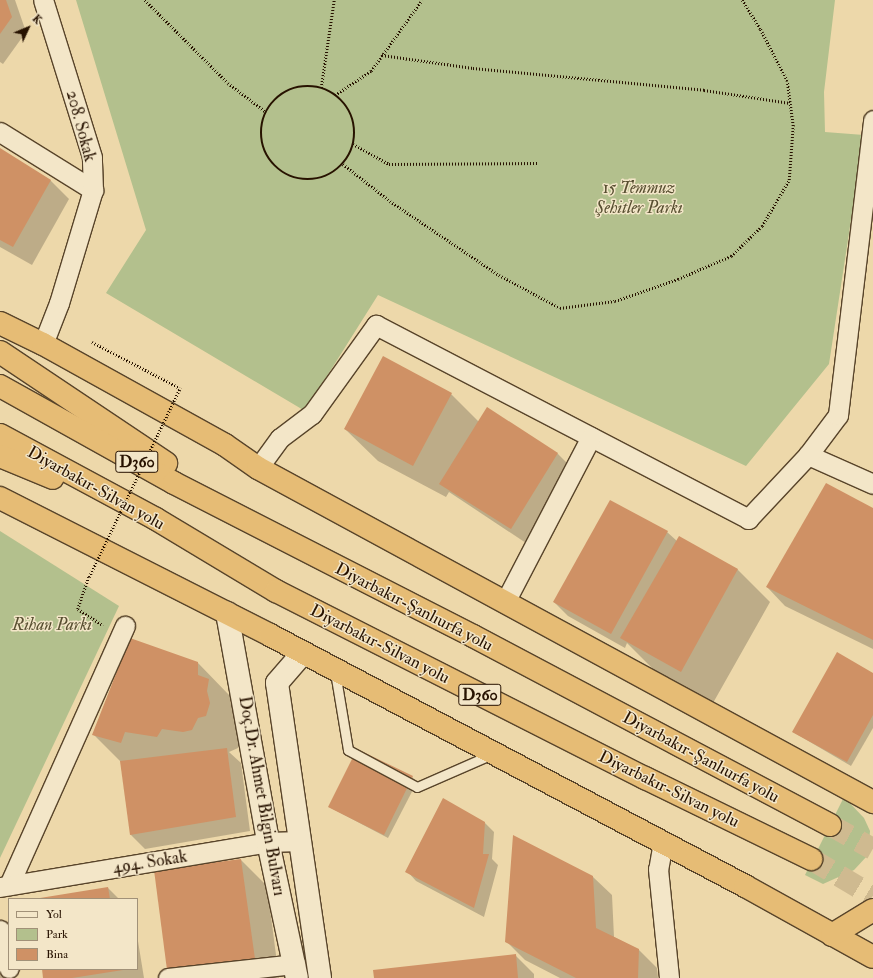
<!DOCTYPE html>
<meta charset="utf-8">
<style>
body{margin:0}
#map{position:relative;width:873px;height:978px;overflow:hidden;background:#edd8aa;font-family:"IM FELL Double Pica",serif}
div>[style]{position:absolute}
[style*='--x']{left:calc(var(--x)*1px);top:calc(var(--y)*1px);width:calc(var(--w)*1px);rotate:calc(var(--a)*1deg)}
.green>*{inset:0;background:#b3c08d}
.shadow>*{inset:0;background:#0003}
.building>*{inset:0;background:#cf9165}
.trunk-tunnel>*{height:22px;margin-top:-11px;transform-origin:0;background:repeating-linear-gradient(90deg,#cfba90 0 22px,transparent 0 33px)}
.path>*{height:2.5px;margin-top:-1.25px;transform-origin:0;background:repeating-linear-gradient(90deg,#271200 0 1px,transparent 0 3px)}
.path>.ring{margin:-1.25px;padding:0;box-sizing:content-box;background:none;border:2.5px solid #271200;border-radius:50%}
.roads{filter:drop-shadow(1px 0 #58442a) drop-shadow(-1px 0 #58442a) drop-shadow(0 1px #58442a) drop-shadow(0 -1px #58442a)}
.service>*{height:9px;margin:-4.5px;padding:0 4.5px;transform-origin:4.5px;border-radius:4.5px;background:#f3e6c8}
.minor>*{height:19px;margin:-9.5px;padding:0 9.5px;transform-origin:9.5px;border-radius:9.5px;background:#f3e6c8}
.secondary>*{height:22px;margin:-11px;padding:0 11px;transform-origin:11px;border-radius:11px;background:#f3e6c8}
.trunk>*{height:22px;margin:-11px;padding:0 11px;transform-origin:11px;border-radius:11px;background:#e6bc75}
.path-bridge>*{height:2.5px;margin-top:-1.25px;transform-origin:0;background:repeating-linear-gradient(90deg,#271200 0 1px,transparent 0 3px)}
span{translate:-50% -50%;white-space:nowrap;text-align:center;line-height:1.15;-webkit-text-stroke:3px #f3e6c8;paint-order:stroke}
.shield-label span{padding:1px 3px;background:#f3e6c8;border:1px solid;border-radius:3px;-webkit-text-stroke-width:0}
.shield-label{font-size:16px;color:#271200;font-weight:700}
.street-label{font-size:17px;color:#271200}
.park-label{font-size:17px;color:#584f31;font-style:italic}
.legend{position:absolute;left:8px;top:898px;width:130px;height:72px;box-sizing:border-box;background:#f3e6c8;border:1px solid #a19178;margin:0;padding:5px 7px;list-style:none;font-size:12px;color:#271200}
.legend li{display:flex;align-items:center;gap:8px;height:20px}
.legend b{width:20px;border:1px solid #a19178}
.north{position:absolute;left:8px;top:8px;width:40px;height:40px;-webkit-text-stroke:3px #f3e6c8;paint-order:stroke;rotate:46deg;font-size:11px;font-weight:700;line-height:16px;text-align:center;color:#271200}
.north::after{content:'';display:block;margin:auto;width:14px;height:18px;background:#271200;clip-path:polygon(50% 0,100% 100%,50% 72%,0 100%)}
</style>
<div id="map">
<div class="green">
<i style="clip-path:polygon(76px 0,835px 0,824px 92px,825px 132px,864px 135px,829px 364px,746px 466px,378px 295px,305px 411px,106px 293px,146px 230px)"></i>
<i style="clip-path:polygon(0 531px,119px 606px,0 858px)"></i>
<i style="clip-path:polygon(844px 797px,864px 818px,870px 831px,868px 855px,854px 870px,823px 884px,805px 875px)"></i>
</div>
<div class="shadow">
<i style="clip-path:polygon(0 0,15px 0,26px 32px,3px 64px,0 62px)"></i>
<i style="clip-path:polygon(0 149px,50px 180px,69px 199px,32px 265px,0 247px)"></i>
<i style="clip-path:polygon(451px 394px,479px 422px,487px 409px,558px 454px,572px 468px,526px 543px,449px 492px,446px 497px,378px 461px,345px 429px)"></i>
<i style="clip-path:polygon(610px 502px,667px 532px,677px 541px,737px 569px,770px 602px,713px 703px,654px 670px,627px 643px,625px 648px,568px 616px,554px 602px)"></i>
<i style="clip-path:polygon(873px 510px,873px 649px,785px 606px,767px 587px)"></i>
<i style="clip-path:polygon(198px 663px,230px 696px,230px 702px,240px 712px,242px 735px,238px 748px,229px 752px,241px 763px,250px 831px,145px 849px,131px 835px,121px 762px,93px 734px)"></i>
<i style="clip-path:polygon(873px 674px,873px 728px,851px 766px,793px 732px)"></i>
<i style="clip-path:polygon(412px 777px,417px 782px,388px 838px,329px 807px)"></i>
<i style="clip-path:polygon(485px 823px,494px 832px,492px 859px,498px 865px,484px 917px,416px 881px,407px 871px)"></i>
<i style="clip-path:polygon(241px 860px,267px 886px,279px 978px,176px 978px)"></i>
<i style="clip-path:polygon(593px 877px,612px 895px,614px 937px,639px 950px,657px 968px,658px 978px,560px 978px,525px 960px,506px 941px)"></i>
<i style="clip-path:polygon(108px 888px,119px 899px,41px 899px)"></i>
<i style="clip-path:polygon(137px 935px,144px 978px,44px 978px,43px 969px,137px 969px)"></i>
<i style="clip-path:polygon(0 944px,8px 978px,0 978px)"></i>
<i style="clip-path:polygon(515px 955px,534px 974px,534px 978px,375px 978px)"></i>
</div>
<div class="building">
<i style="clip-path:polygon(0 0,6px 0,12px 17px,0 34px)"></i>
<i style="clip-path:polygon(0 148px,51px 180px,13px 247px,0 240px)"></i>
<i style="clip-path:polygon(383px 356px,452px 393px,413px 466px,344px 429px)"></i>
<i style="clip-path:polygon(487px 407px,558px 453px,511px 529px,439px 484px)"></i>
<i style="clip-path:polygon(826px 483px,873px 508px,873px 640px,766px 587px)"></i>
<i style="clip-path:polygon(610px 500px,668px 531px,611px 634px,553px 602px)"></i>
<i style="clip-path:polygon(679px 536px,738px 569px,681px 672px,620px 638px)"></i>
<i style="clip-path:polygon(130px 638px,198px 662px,198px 675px,209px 679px,207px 691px,210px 703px,206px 716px,198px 718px,192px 730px,183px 732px,162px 729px,157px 737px,125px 732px,121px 743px,92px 735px)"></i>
<i style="clip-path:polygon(837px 652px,873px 673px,873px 715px,847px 762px,792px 732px)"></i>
<i style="clip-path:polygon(227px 748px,236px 817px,130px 835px,120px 761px)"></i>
<i style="clip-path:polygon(357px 749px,413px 776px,384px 835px,328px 807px)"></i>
<i style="clip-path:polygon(443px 798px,485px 822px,483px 854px,489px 854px,474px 908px,405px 872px)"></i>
<i style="clip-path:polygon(513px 835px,593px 876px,596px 928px,639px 949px,638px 978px,576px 978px,505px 942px)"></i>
<i style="clip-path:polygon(241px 859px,255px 959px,167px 970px,154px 870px)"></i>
<i style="clip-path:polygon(108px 887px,110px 899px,40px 899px,40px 898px)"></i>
<i style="clip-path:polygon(516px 954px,518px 978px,374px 978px,373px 970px)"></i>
<i style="clip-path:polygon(42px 969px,123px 969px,123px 970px,72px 978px,43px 978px)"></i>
</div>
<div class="trunk-tunnel">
<i style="--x:830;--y:825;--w:49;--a:29.2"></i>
<i style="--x:811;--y:859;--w:72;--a:30.8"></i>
</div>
<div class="path">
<i style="--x:145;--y:0;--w:117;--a:45"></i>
<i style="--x:228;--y:83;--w:48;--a:37.3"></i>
<i style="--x:382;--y:55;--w:92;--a:8.1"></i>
<i style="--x:473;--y:68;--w:232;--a:5.4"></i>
<i style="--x:704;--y:90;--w:87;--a:8.6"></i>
<i class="ring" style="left:261px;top:86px;width:91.5px;height:91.5px"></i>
<i style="--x:321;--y:88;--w:89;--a:-81.6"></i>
<i style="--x:335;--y:95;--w:43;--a:-33.7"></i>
<i style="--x:371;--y:71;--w:87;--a:-54.3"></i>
<i style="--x:353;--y:144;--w:41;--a:29.1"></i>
<i style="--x:389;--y:164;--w:149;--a:-0.4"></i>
<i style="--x:343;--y:164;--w:60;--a:38.2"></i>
<i style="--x:390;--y:201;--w:132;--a:34.2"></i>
<i style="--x:499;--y:275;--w:69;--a:28.4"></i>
<i style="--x:560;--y:308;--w:55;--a:-7.3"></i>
<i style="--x:615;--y:301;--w:67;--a:-19.2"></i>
<i style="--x:678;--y:279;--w:58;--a:-23.5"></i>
<i style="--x:731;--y:256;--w:43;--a:-44.1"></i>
<i style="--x:762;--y:226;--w:53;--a:-59.6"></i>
<i style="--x:789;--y:180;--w:54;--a:-85.8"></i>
<i style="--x:793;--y:126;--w:45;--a:-97.6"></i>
<i style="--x:787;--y:81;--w:59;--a:-117.4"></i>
<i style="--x:760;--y:29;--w:34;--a:-122"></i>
<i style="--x:92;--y:342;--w:99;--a:27.6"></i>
<i style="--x:89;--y:577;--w:34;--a:109"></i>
<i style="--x:78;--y:609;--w:30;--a:33"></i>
</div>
<div class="roads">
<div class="service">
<i style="--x:335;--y:672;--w:79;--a:80.5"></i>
<i style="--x:348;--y:750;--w:78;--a:28.2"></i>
<i style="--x:417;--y:787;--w:82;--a:-23.7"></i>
</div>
<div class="minor">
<i style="--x:0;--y:132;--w:110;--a:31.9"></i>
<i style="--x:43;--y:344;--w:44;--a:-68.7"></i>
<i style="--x:59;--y:303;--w:118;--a:-73.3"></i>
<i style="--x:93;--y:190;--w:33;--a:-92"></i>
<i style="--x:92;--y:157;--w:164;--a:-107.3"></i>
<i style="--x:808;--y:455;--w:71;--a:24"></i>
<i style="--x:258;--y:468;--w:37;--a:-54"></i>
<i style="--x:280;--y:438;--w:40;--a:-37"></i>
<i style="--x:312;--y:414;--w:110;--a:-54.3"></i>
<i style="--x:376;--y:325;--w:420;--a:27.5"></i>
<i style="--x:748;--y:519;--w:88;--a:-46.8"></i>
<i style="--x:808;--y:455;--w:50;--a:-53.1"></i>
<i style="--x:838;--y:415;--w:297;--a:-83.2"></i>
<i style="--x:505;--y:602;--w:186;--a:-62.5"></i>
<i style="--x:663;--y:842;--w:27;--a:100"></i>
<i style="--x:658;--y:869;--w:110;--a:84.2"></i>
<i style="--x:9;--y:885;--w:284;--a:-65.9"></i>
<i style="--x:0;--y:887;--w:272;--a:-9.5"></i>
<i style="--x:268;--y:842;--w:32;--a:-2"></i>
<i style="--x:0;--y:930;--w:39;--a:77"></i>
<i style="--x:168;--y:978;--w:128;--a:-6.3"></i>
</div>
<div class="secondary">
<i style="--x:227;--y:613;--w:233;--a:79.8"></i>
<i style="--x:268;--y:842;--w:139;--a:78"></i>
<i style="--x:302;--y:654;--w:38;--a:131"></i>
<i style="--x:277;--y:683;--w:298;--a:81.7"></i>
</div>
<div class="trunk">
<i style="--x:0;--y:323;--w:48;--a:26"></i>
<i style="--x:43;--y:344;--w:208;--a:29"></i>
<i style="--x:225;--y:445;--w:40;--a:34.9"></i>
<i style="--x:258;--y:468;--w:700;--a:28.51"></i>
<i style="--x:0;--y:352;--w:200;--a:33.8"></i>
<i style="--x:0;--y:386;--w:199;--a:29.1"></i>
<i style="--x:174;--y:483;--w:336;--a:27.1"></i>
<i style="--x:473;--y:636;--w:404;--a:27.9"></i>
<i style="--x:0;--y:435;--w:177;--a:28.3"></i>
<i style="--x:156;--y:519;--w:140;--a:31"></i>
<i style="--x:276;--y:591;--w:414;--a:26.9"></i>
<i style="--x:645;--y:778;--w:185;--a:26"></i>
<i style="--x:0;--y:456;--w:57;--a:22.5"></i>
<i style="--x:0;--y:498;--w:303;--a:26.9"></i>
<i style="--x:270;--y:635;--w:537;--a:27.85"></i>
<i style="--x:745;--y:886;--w:146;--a:29"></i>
<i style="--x:832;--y:935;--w:48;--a:-31.4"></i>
</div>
</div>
<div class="path-bridge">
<i style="--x:89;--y:577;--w:210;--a:-64.3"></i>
</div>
<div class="shield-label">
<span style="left:137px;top:462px">D360</span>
<span style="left:480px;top:695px">D360</span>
</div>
<div class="street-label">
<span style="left:81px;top:126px;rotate:75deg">208. Sokak</span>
<span style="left:96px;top:488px;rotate:29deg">Diyarbakır-Silvan yolu</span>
<span style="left:414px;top:607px;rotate:27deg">Diyarbakır-Şanlıurfa yolu</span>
<span style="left:380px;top:644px;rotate:27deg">Diyarbakır-Silvan yolu</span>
<span style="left:701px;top:757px;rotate:28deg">Diyarbakır-Şanlıurfa yolu</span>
<span style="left:669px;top:789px;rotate:26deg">Diyarbakır-Silvan yolu</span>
<span style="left:262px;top:796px;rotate:80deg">Doç.Dr. Ahmet Bilgin Bulvarı</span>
<span style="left:150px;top:862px;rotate:-9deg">494. Sokak</span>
</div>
<div class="park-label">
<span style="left:639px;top:198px">15 Temmuz<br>Şehitler Parkı</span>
<span style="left:52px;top:625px">Rihan Parkı</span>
</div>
<ul class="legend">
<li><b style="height:5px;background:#f3e6c8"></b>Yol</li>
<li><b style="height:11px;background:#b3c08d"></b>Park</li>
<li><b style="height:11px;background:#cf9165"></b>Bina</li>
</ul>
<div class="north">K</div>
</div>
